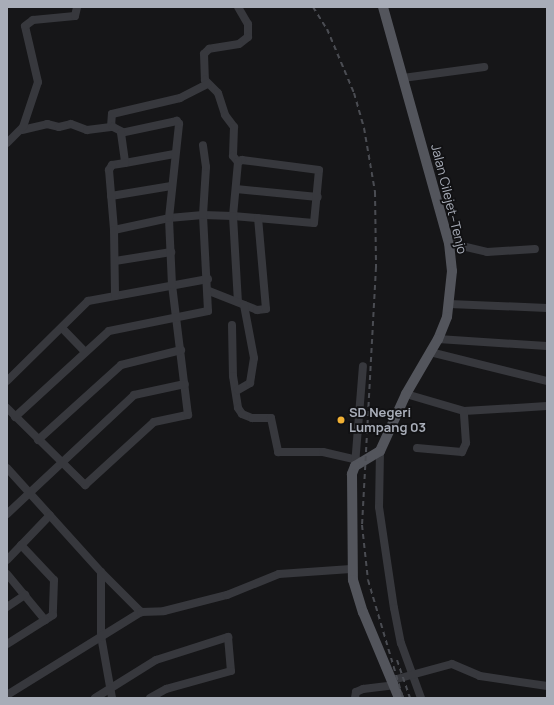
<!DOCTYPE html>
<meta charset="utf-8">
<style>
body{margin:0}
#map{position:relative;width:554px;height:705px;overflow:hidden;background:#161618;font-family:Manrope,sans-serif}
div>[style]{position:absolute}
[style*='--x']{left:calc(var(--x)*1px);top:calc(var(--y)*1px);width:calc(var(--w)*1px);rotate:calc(var(--a)*1deg)}
.minor>*{height:8px;margin:-4px;padding:0 4px;transform-origin:4px;border-radius:4px;background:#37383d}
.major>*{height:10px;margin:-5px;padding:0 5px;transform-origin:5px;border-radius:5px;background:#53555c}
.rail>*{height:2px;margin-top:-1px;transform-origin:0;background:repeating-linear-gradient(90deg,#4a4c52 0 5px,transparent 0 9px)}
.dots>*{width:11px;height:11px;translate:-50% -50%;box-sizing:border-box;border:2px solid #111113;border-radius:50%}
span{translate:-50% -50%;white-space:nowrap;text-align:center;line-height:1.15;-webkit-text-stroke:3.5px #111113;paint-order:stroke}
.street-label{font-size:13px;color:#a8adb8}
.poi-label{font-size:13px;color:#a8adb8;font-weight:700}
.left{translate:0 -50%;text-align:left}
.frame{position:absolute;inset:0;border:8px solid #a8adb8;pointer-events:none}
</style>
<div id="map">
<div class="minor">
<i style="--x:238;--y:7;--w:20;--a:60"></i>
<i style="--x:248;--y:24;--w:13;--a:90"></i>
<i style="--x:248;--y:37;--w:11;--a:142"></i>
<i style="--x:239;--y:44;--w:30;--a:171"></i>
<i style="--x:209;--y:49;--w:7;--a:135"></i>
<i style="--x:204;--y:54;--w:26;--a:88"></i>
<i style="--x:205;--y:80;--w:18;--a:45"></i>
<i style="--x:218;--y:93;--w:23;--a:72"></i>
<i style="--x:225;--y:115;--w:15;--a:53"></i>
<i style="--x:234;--y:127;--w:29;--a:92"></i>
<i style="--x:233;--y:156;--w:8;--a:50"></i>
<i style="--x:403;--y:78;--w:82;--a:-7.7"></i>
<i style="--x:111;--y:127;--w:13;--a:-86"></i>
<i style="--x:112;--y:114;--w:70;--a:-13.2"></i>
<i style="--x:180;--y:98;--w:31;--a:-27"></i>
<i style="--x:22;--y:130;--w:26;--a:-13"></i>
<i style="--x:47;--y:124;--w:12;--a:14"></i>
<i style="--x:59;--y:127;--w:12;--a:-14"></i>
<i style="--x:71;--y:124;--w:17;--a:21"></i>
<i style="--x:87;--y:130;--w:26;--a:-7"></i>
<i style="--x:113;--y:127;--w:11;--a:27"></i>
<i style="--x:7;--y:143;--w:23;--a:-45"></i>
<i style="--x:23;--y:127;--w:47;--a:-71.6"></i>
<i style="--x:38;--y:82;--w:57;--a:-103.1"></i>
<i style="--x:25;--y:26;--w:10;--a:-37"></i>
<i style="--x:33;--y:20;--w:42;--a:-5.4"></i>
<i style="--x:75;--y:16;--w:9;--a:-77"></i>
<i style="--x:125;--y:163;--w:50;--a:-10.4"></i>
<i style="--x:236;--y:189;--w:82;--a:5.6"></i>
<i style="--x:111;--y:196;--w:61;--a:-9.5"></i>
<i style="--x:114;--y:230;--w:56;--a:-12.3"></i>
<i style="--x:169;--y:218;--w:34;--a:-5"></i>
<i style="--x:203;--y:215;--w:30;--a:2"></i>
<i style="--x:233;--y:216;--w:81;--a:4.9"></i>
<i style="--x:314;--y:223;--w:53;--a:-84.6"></i>
<i style="--x:319;--y:170;--w:78;--a:-172.6"></i>
<i style="--x:242;--y:160;--w:4;--a:153"></i>
<i style="--x:238;--y:162;--w:54;--a:95.3"></i>
<i style="--x:233;--y:216;--w:86;--a:86.7"></i>
<i style="--x:449;--y:243;--w:39;--a:13"></i>
<i style="--x:487;--y:252;--w:48;--a:-3.6"></i>
<i style="--x:115;--y:261;--w:57;--a:-9.1"></i>
<i style="--x:209;--y:291;--w:52;--a:21.6"></i>
<i style="--x:257;--y:310;--w:9;--a:-6"></i>
<i style="--x:266;--y:309;--w:91;--a:-95"></i>
<i style="--x:449;--y:304;--w:98;--a:2.3"></i>
<i style="--x:232;--y:325;--w:51;--a:88.9"></i>
<i style="--x:233;--y:376;--w:32;--a:81"></i>
<i style="--x:238;--y:408;--w:7;--a:56"></i>
<i style="--x:242;--y:414;--w:11;--a:22"></i>
<i style="--x:252;--y:418;--w:19;--a:0"></i>
<i style="--x:271;--y:418;--w:35;--a:78"></i>
<i style="--x:278;--y:452;--w:45;--a:0"></i>
<i style="--x:323;--y:452;--w:35;--a:13"></i>
<i style="--x:62;--y:328;--w:32;--a:46"></i>
<i style="--x:438;--y:339;--w:109;--a:3.7"></i>
<i style="--x:430;--y:352;--w:121;--a:13.9"></i>
<i style="--x:7;--y:381;--w:114;--a:-44.6"></i>
<i style="--x:88;--y:301;--w:122;--a:-10.4"></i>
<i style="--x:238;--y:390;--w:14;--a:-30"></i>
<i style="--x:250;--y:383;--w:25;--a:-81"></i>
<i style="--x:254;--y:358;--w:54;--a:-100.7"></i>
<i style="--x:406;--y:394;--w:60;--a:16.3"></i>
<i style="--x:464;--y:411;--w:83;--a:-3.4"></i>
<i style="--x:7;--y:408;--w:110;--a:44.6"></i>
<i style="--x:85;--y:485;--w:93;--a:-42.4"></i>
<i style="--x:154;--y:422;--w:35;--a:-12"></i>
<i style="--x:188;--y:415;--w:131;--a:-97"></i>
<i style="--x:172;--y:285;--w:67;--a:-92.6"></i>
<i style="--x:169;--y:218;--w:95;--a:-83.9"></i>
<i style="--x:179;--y:124;--w:4;--a:-124"></i>
<i style="--x:177;--y:121;--w:57;--a:167.9"></i>
<i style="--x:121;--y:133;--w:30;--a:82"></i>
<i style="--x:125;--y:163;--w:13;--a:171"></i>
<i style="--x:112;--y:165;--w:6;--a:121"></i>
<i style="--x:109;--y:170;--w:60;--a:85.2"></i>
<i style="--x:114;--y:230;--w:66;--a:89.1"></i>
<i style="--x:15;--y:417;--w:127;--a:-42.5"></i>
<i style="--x:109;--y:331;--w:101;--a:-11.4"></i>
<i style="--x:208;--y:311;--w:96;--a:-93"></i>
<i style="--x:203;--y:215;--w:48;--a:-86.4"></i>
<i style="--x:206;--y:167;--w:22;--a:-98"></i>
<i style="--x:38;--y:440;--w:112;--a:-42.1"></i>
<i style="--x:121;--y:365;--w:62;--a:-14"></i>
<i style="--x:417;--y:448;--w:45;--a:5.1"></i>
<i style="--x:462;--y:452;--w:10;--a:-66"></i>
<i style="--x:466;--y:443;--w:32;--a:-94"></i>
<i style="--x:380;--y:451;--w:56;--a:91"></i>
<i style="--x:379;--y:507;--w:102;--a:81.6"></i>
<i style="--x:394;--y:608;--w:36;--a:79"></i>
<i style="--x:401;--y:643;--w:59;--a:70"></i>
<i style="--x:355;--y:465;--w:99;--a:-85.4"></i>
<i style="--x:7;--y:468;--w:140;--a:47.9"></i>
<i style="--x:101;--y:572;--w:57;--a:45"></i>
<i style="--x:7;--y:514;--w:174;--a:-43.1"></i>
<i style="--x:134;--y:395;--w:52;--a:-12.2"></i>
<i style="--x:21;--y:545;--w:48;--a:46.7"></i>
<i style="--x:54;--y:580;--w:35;--a:92"></i>
<i style="--x:53;--y:615;--w:9;--a:148"></i>
<i style="--x:7;--y:560;--w:62;--a:-46.3"></i>
<i style="--x:101;--y:572;--w:64;--a:90"></i>
<i style="--x:101;--y:636;--w:63;--a:79.9"></i>
<i style="--x:7;--y:574;--w:60;--a:50.4"></i>
<i style="--x:45;--y:620;--w:45;--a:147.7"></i>
<i style="--x:7;--y:607;--w:22;--a:-34"></i>
<i style="--x:393;--y:680;--w:61;--a:-15.2"></i>
<i style="--x:452;--y:664;--w:30;--a:23"></i>
<i style="--x:480;--y:676;--w:68;--a:8.5"></i>
<i style="--x:7;--y:695;--w:158;--a:-31.8"></i>
<i style="--x:141;--y:612;--w:23;--a:-2"></i>
<i style="--x:164;--y:611;--w:65;--a:-14.3"></i>
<i style="--x:227;--y:595;--w:56;--a:-22"></i>
<i style="--x:279;--y:574;--w:72;--a:-4"></i>
<i style="--x:95;--y:698;--w:72;--a:-31.9"></i>
<i style="--x:156;--y:660;--w:76;--a:-17.7"></i>
<i style="--x:228;--y:637;--w:34;--a:85"></i>
<i style="--x:231;--y:671;--w:67;--a:164.5"></i>
<i style="--x:166;--y:689;--w:18;--a:151"></i>
<i style="--x:355;--y:698;--w:6;--a:-81"></i>
<i style="--x:356;--y:692;--w:8;--a:-23"></i>
<i style="--x:363;--y:689;--w:31;--a:-7"></i>
</div>
<div class="major">
<i style="--x:383;--y:7;--w:245;--a:74.4"></i>
<i style="--x:449;--y:243;--w:28;--a:84"></i>
<i style="--x:452;--y:271;--w:46;--a:96.2"></i>
<i style="--x:447;--y:317;--w:24;--a:112"></i>
<i style="--x:438;--y:339;--w:64;--a:120.2"></i>
<i style="--x:406;--y:394;--w:63;--a:114.5"></i>
<i style="--x:380;--y:451;--w:29;--a:149"></i>
<i style="--x:355;--y:466;--w:9;--a:111"></i>
<i style="--x:352;--y:474;--w:106;--a:89.5"></i>
<i style="--x:353;--y:580;--w:34;--a:73"></i>
<i style="--x:363;--y:612;--w:93;--a:67.3"></i>
</div>
<div class="rail">
<i style="--x:313;--y:7;--w:26;--a:58"></i>
<i style="--x:327;--y:29;--w:69;--a:67.1"></i>
<i style="--x:354;--y:93;--w:36;--a:74"></i>
<i style="--x:364;--y:128;--w:65;--a:80.2"></i>
<i style="--x:375;--y:192;--w:75;--a:89.2"></i>
<i style="--x:376;--y:267;--w:258;--a:93.1"></i>
<i style="--x:362;--y:525;--w:55;--a:83.8"></i>
<i style="--x:368;--y:580;--w:123;--a:73.5"></i>
<i style="--x:397;--y:660;--w:40;--a:71.1"></i>
</div>
<div class="dots">
<i style="left:341px;top:420px;background:#f2b134"></i>
</div>
<div class="street-label">
<span style="left:449px;top:199px;rotate:76deg">Jalan Cilejet–Tenjo</span>
</div>
<div class="poi-label">
<span class="left" style="left:349px;top:420px">SD Negeri<br>Lumpang 03</span>
</div>
<div class="frame"></div>
</div>
